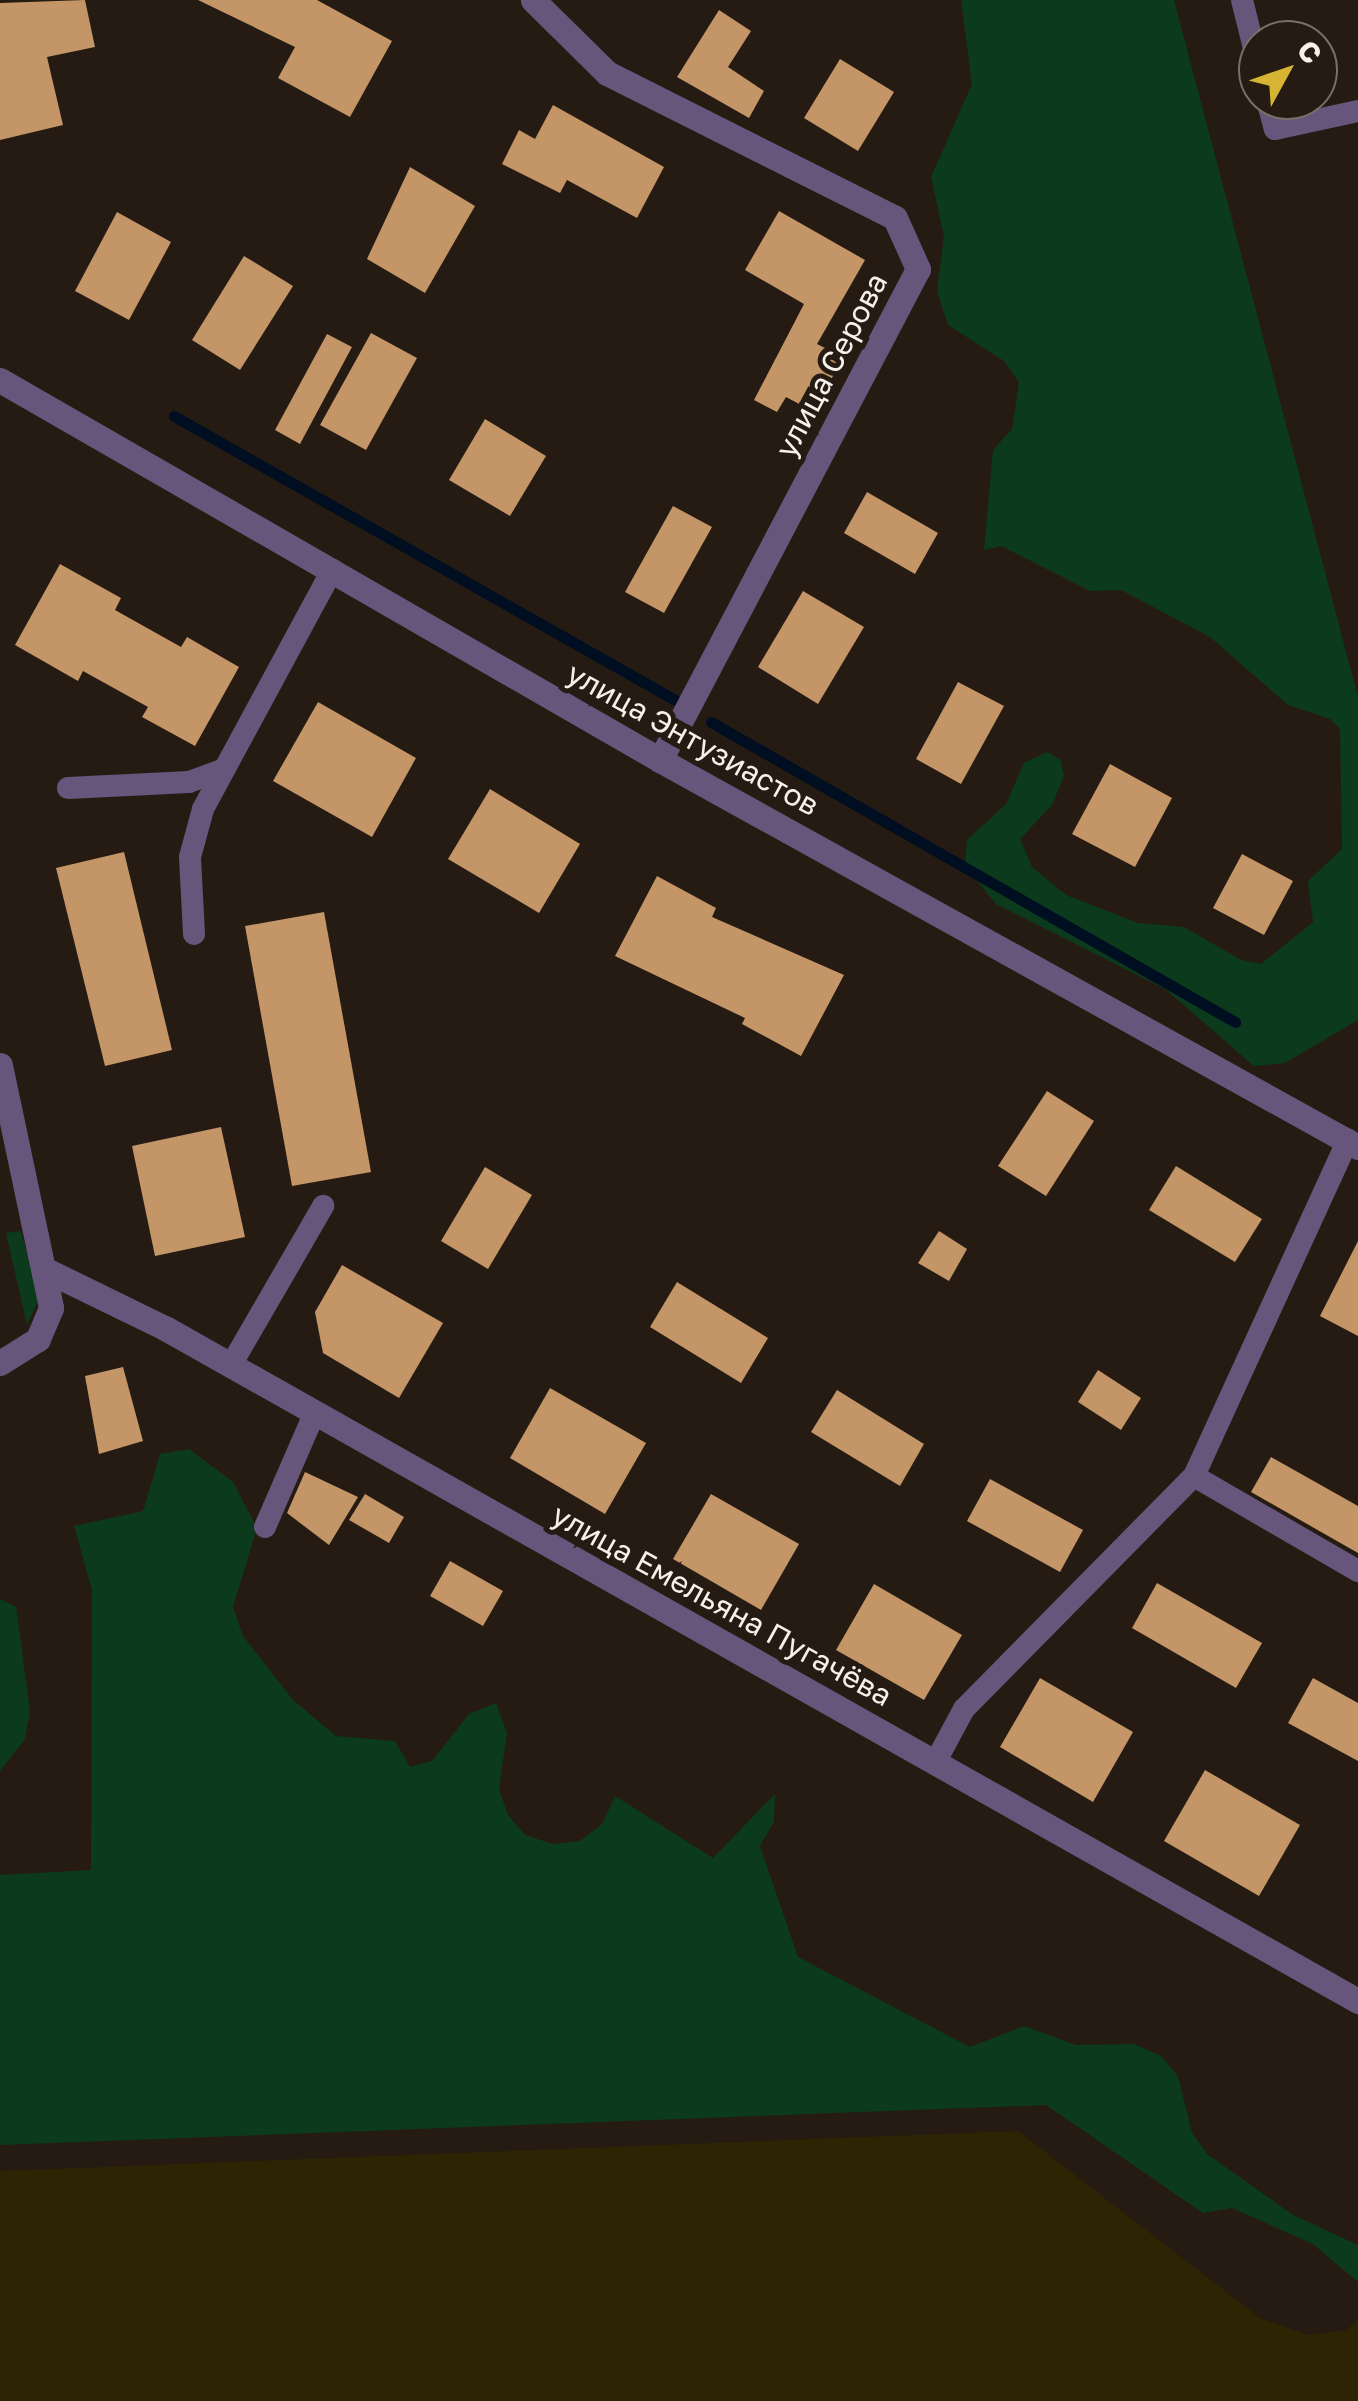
<!DOCTYPE html>
<meta charset="utf-8">
<style>
body{margin:0}
#map{position:relative;width:1358px;height:2401px;overflow:hidden;background:#251b12;font-family:"Golos Text",sans-serif}
div>[style]{position:absolute}
[style*='--x']{left:calc(var(--x)*1px);top:calc(var(--y)*1px);width:calc(var(--w)*1px);rotate:calc(var(--a)*1deg)}
.green>*{inset:0;background:#0b3b1c}
.sand>*{inset:0;background:#2c2403}
.stream>*{height:11px;margin:-5.5px;padding:0 5.5px;transform-origin:5.5px;border-radius:5.5px;background:#000e22}
.building>*{inset:0;background:#c39567}
.lane>*{height:22px;margin:-11px;padding:0 11px;transform-origin:11px;border-radius:11px;background:#67557b}
.street>*{height:25px;margin:-12.5px;padding:0 12.5px;transform-origin:12.5px;border-radius:12.5px;background:#67557b}
span{translate:-50% -50%;white-space:nowrap;text-align:center;line-height:1.15;-webkit-text-stroke:10px #251b12;paint-order:stroke}
.street-label{font-size:30px;color:#f8f0ea}
.north{position:absolute;left:1238px;top:20px;width:100px;height:100px;box-sizing:border-box;background:#251b12;border:2px solid #797068;border-radius:50%;rotate:50deg;font-size:28px;font-weight:700;line-height:40px;text-align:center;color:#f8f0ea}
.north::after{content:'';display:block;margin:auto;width:35px;height:45px;background:#d6b534;clip-path:polygon(50% 0,100% 100%,50% 72%,0 100%)}
</style>
<div id="map">
<div class="green">
<i style="clip-path:polygon(961px 0,1174px 0,1358px 697px,1358px 1020px,1285px 1063px,1254px 1066px,1165px 989px,996px 904px,965px 866px,967px 840px,1006px 804px,1024px 763px,1047px 752px,1061px 760px,1064px 776px,1052px 805px,1020px 839px,1032px 867px,1066px 895px,1138px 923px,1184px 927px,1241px 960px,1261px 964px,1313px 922px,1308px 881px,1342px 849px,1340px 729px,1330px 719px,1288px 705px,1210px 637px,1121px 590px,1090px 591px,1001px 546px,984px 550px,993px 450px,1012px 429px,1019px 382px,1004px 361px,948px 325px,937px 292px,944px 236px,931px 177px,972px 84px)"></i>
<i style="clip-path:polygon(21px 1231px,39px 1299px,27px 1325px,6px 1233px)"></i>
<i style="clip-path:polygon(189px 1449px,233px 1482px,257px 1528px,233px 1607px,243px 1636px,293px 1700px,336px 1736px,395px 1741px,410px 1767px,432px 1761px,469px 1714px,496px 1703px,507px 1733px,499px 1789px,508px 1815px,525px 1835px,553px 1844px,580px 1841px,602px 1824px,615px 1796px,713px 1858px,775px 1794px,774px 1822px,760px 1846px,798px 1957px,970px 2047px,1024px 2026px,1076px 2045px,1134px 2044px,1161px 2056px,1178px 2076px,1192px 2133px,1207px 2154px,1293px 2215px,1358px 2245px,1358px 2282px,1313px 2244px,1232px 2208px,1203px 2213px,1046px 2105px,0 2145px,0 1875px,91px 1870px,92px 1590px,74px 1526px,143px 1511px,160px 1454px)"></i>
<i style="clip-path:polygon(0 1599px,16px 1607px,30px 1711px,25px 1739px,0 1771px)"></i>
</div>
<div class="sand">
<i style="clip-path:polygon(1018px 2131px,1260px 2318px,1308px 2335px,1346px 2330px,1358px 2320px,1358px 2401px,0 2401px,0 2171px)"></i>
</div>
<div class="stream">
<i style="--x:174;--y:416;--w:576;--a:29.55"></i>
<i style="--x:711;--y:722;--w:604;--a:29.79"></i>
</div>
<div class="building">
<i style="clip-path:polygon(85px 0,95px 47px,47px 57px,63px 125px,0 140px,0 3px)"></i>
<i style="clip-path:polygon(198px 0,317px 0,392px 41px,350px 117px,278px 78px,295px 47px)"></i>
<i style="clip-path:polygon(719px 10px,751px 31px,728px 67px,764px 91px,749px 118px,677px 77px)"></i>
<i style="clip-path:polygon(840px 59px,894px 92px,858px 151px,804px 118px)"></i>
<i style="clip-path:polygon(553px 105px,664px 167px,637px 218px,567px 180px,560px 193px,502px 164px,519px 130px,535px 139px)"></i>
<i style="clip-path:polygon(410px 167px,475px 206px,425px 293px,367px 259px)"></i>
<i style="clip-path:polygon(779px 211px,865px 260px,817px 344px,843px 357px,814px 412px,786px 397px,777px 412px,754px 400px,804px 304px,745px 270px)"></i>
<i style="clip-path:polygon(117px 212px,171px 242px,129px 320px,75px 291px)"></i>
<i style="clip-path:polygon(244px 256px,293px 286px,240px 370px,192px 340px)"></i>
<i style="clip-path:polygon(371px 333px,417px 358px,366px 450px,320px 425px)"></i>
<i style="clip-path:polygon(327px 334px,352px 347px,300px 444px,275px 430px)"></i>
<i style="clip-path:polygon(485px 419px,546px 456px,510px 516px,449px 480px)"></i>
<i style="clip-path:polygon(867px 492px,938px 533px,915px 574px,844px 533px)"></i>
<i style="clip-path:polygon(673px 506px,712px 527px,664px 613px,625px 592px)"></i>
<i style="clip-path:polygon(60px 564px,121px 598px,115px 610px,181px 647px,187px 637px,239px 667px,195px 746px,142px 717px,148px 707px,83px 671px,78px 681px,15px 645px)"></i>
<i style="clip-path:polygon(803px 591px,864px 627px,818px 704px,758px 667px)"></i>
<i style="clip-path:polygon(958px 682px,1004px 706px,961px 784px,916px 759px)"></i>
<i style="clip-path:polygon(318px 702px,416px 758px,372px 837px,273px 781px)"></i>
<i style="clip-path:polygon(1110px 764px,1172px 798px,1135px 867px,1072px 834px)"></i>
<i style="clip-path:polygon(490px 789px,580px 844px,539px 913px,448px 859px)"></i>
<i style="clip-path:polygon(124px 852px,172px 1050px,105px 1066px,56px 868px)"></i>
<i style="clip-path:polygon(1242px 854px,1293px 881px,1264px 935px,1213px 908px)"></i>
<i style="clip-path:polygon(657px 876px,716px 908px,712px 917px,844px 975px,801px 1056px,742px 1024px,745px 1018px,615px 956px)"></i>
<i style="clip-path:polygon(324px 912px,371px 1172px,292px 1186px,245px 926px)"></i>
<i style="clip-path:polygon(1047px 1091px,1094px 1121px,1046px 1196px,998px 1166px)"></i>
<i style="clip-path:polygon(221px 1127px,245px 1237px,155px 1256px,132px 1146px)"></i>
<i style="clip-path:polygon(1176px 1166px,1262px 1219px,1235px 1262px,1149px 1210px)"></i>
<i style="clip-path:polygon(485px 1167px,532px 1195px,488px 1269px,441px 1241px)"></i>
<i style="clip-path:polygon(939px 1231px,967px 1249px,949px 1281px,918px 1263px)"></i>
<i style="clip-path:polygon(1358px 1241px,1358px 1336px,1320px 1316px)"></i>
<i style="clip-path:polygon(342px 1265px,443px 1323px,399px 1398px,323px 1353px,315px 1312px)"></i>
<i style="clip-path:polygon(677px 1282px,768px 1338px,741px 1383px,650px 1327px)"></i>
<i style="clip-path:polygon(123px 1367px,143px 1441px,99px 1454px,85px 1376px)"></i>
<i style="clip-path:polygon(1098px 1370px,1141px 1398px,1121px 1430px,1078px 1402px)"></i>
<i style="clip-path:polygon(550px 1388px,646px 1443px,605px 1514px,510px 1458px)"></i>
<i style="clip-path:polygon(837px 1390px,924px 1444px,900px 1486px,811px 1432px)"></i>
<i style="clip-path:polygon(1271px 1457px,1358px 1506px,1358px 1553px,1251px 1492px)"></i>
<i style="clip-path:polygon(305px 1472px,358px 1497px,329px 1545px,287px 1513px)"></i>
<i style="clip-path:polygon(990px 1479px,1083px 1530px,1060px 1572px,967px 1521px)"></i>
<i style="clip-path:polygon(365px 1494px,404px 1517px,389px 1543px,349px 1520px)"></i>
<i style="clip-path:polygon(711px 1494px,799px 1544px,761px 1610px,673px 1559px)"></i>
<i style="clip-path:polygon(450px 1561px,503px 1591px,483px 1626px,430px 1596px)"></i>
<i style="clip-path:polygon(1157px 1583px,1262px 1643px,1236px 1688px,1132px 1628px)"></i>
<i style="clip-path:polygon(874px 1584px,962px 1635px,924px 1700px,836px 1650px)"></i>
<i style="clip-path:polygon(1040px 1678px,1133px 1732px,1093px 1802px,1000px 1747px)"></i>
<i style="clip-path:polygon(1313px 1678px,1358px 1703px,1358px 1761px,1288px 1723px)"></i>
<i style="clip-path:polygon(1205px 1770px,1300px 1825px,1259px 1896px,1164px 1841px)"></i>
</div>
<div class="lane">
<i style="--x:1242;--y:0;--w:66;--a:76"></i>
<i style="--x:1267;--y:100;--w:30;--a:75"></i>
<i style="--x:1275;--y:129;--w:85;--a:-12.2"></i>
<i style="--x:68;--y:788;--w:121;--a:-2.8"></i>
<i style="--x:189;--y:782;--w:37;--a:-20"></i>
<i style="--x:194;--y:934;--w:77;--a:-93"></i>
<i style="--x:190;--y:857;--w:50;--a:-74.8"></i>
<i style="--x:203;--y:809;--w:272;--a:-61.6"></i>
<i style="--x:231;--y:1365;--w:184;--a:-59.9"></i>
<i style="--x:1194;--y:1476;--w:190;--a:30.1"></i>
<i style="--x:265;--y:1527;--w:125;--a:-66.5"></i>
<i style="--x:936;--y:1761;--w:59;--a:-61.7"></i>
<i style="--x:964;--y:1709;--w:327;--a:-45.4"></i>
<i style="--x:1194;--y:1476;--w:370;--a:-65.4"></i>
</div>
<div class="street">
<i style="--x:533;--y:0;--w:104;--a:44.6"></i>
<i style="--x:607;--y:73;--w:322;--a:26.7"></i>
<i style="--x:895;--y:218;--w:56;--a:65.7"></i>
<i style="--x:918;--y:269;--w:555;--a:117.72"></i>
<i style="--x:0;--y:380;--w:762;--a:29.93"></i>
<i style="--x:660;--y:760;--w:798;--a:29.01"></i>
<i style="--x:0;--y:1065;--w:248;--a:78.1"></i>
<i style="--x:51;--y:1308;--w:34;--a:113"></i>
<i style="--x:38;--y:1339;--w:45;--a:147.7"></i>
<i style="--x:50;--y:1272;--w:128;--a:26"></i>
<i style="--x:165;--y:1328;--w:1370;--a:29.43"></i>
</div>
<div class="street-label">
<span style="left:831px;top:365px;rotate:-62deg">улица Серова</span>
<span style="left:693px;top:739px;rotate:29deg">улица Энтузиастов</span>
<span style="left:722px;top:1605px;rotate:29deg">улица Емельяна Пугачёва</span>
</div>
<div class="north">С</div>
</div>
